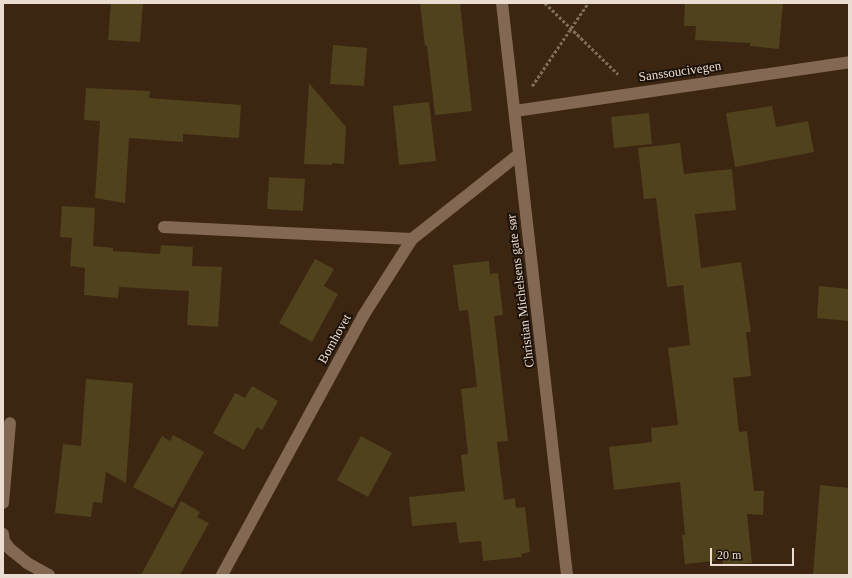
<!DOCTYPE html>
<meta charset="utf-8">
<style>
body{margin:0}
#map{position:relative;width:852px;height:578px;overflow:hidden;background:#3c2612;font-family:Georgia,serif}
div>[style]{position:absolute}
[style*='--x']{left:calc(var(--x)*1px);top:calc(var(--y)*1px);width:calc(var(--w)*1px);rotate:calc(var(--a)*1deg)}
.building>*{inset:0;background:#50421c}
.path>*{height:2.5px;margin-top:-1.25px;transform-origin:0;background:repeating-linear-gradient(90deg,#806d5c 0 3px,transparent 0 5px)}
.lane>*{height:12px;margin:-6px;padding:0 6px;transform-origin:6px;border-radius:6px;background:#836953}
.street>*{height:12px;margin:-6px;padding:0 6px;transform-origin:6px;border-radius:6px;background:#836953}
span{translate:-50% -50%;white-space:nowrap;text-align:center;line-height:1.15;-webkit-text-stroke:4px #1c1209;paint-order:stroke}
.street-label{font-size:13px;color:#eadcd0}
.frame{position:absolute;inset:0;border:4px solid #eadcd0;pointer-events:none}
.scale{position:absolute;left:710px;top:548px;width:84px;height:18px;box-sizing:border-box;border:2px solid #eadcd0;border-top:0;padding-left:5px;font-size:12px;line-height:14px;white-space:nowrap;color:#eadcd0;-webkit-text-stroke:3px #1c1209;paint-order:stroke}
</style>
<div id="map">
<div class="building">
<i style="clip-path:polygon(111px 3px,143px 3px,140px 42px,108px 40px)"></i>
<i style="clip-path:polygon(420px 3px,460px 3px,472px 111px,435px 115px,427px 46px,425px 46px)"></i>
<i style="clip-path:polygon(685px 3px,783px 3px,779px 49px,750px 46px,750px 43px,695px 40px,696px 26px,684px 26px)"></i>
<i style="clip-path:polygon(333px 45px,367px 48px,364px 86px,330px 84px)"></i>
<i style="clip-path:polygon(309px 83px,346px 127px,344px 164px,332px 163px,332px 165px,304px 164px)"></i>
<i style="clip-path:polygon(86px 88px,150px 91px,149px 98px,241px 105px,239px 138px,183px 134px,183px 142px,129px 138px,125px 203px,95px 198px,100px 121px,84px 120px)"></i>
<i style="clip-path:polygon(429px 102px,436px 161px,399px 165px,393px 106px)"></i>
<i style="clip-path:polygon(772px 106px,776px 127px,808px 121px,814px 152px,735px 167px,726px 113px)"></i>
<i style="clip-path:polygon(649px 113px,652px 144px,614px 148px,611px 117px)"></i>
<i style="clip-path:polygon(680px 143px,684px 174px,732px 169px,736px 210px,695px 214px,701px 268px,741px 262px,751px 332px,746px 332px,751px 376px,733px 378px,739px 432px,747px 431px,754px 491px,764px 491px,763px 515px,747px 514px,752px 563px,723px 565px,722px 560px,685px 564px,682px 535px,685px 535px,680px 482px,614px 490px,609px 447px,652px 442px,651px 428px,678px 425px,668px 348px,690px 345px,683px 285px,667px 287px,656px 198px,644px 199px,638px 148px)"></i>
<i style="clip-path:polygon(269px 177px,305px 179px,303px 211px,267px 209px)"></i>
<i style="clip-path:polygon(62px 206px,95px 208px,93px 246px,113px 248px,113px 251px,160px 254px,161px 245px,193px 247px,192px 266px,222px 267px,218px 327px,187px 325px,189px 291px,119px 287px,118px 298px,84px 295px,85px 268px,70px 266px,72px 238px,60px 237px)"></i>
<i style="clip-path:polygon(315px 259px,334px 269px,324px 286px,338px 294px,312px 342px,279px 323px)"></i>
<i style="clip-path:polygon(489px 261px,490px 274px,498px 273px,503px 315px,494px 316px,508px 441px,497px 442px,504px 500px,515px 498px,516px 508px,525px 507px,530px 552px,521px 554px,522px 557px,483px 561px,481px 541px,459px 543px,456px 522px,412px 526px,409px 497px,465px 491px,461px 455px,468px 454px,461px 389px,477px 387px,468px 310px,459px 311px,453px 265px)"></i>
<i style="clip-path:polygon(819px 286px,849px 289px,849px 321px,817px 318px)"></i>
<i style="clip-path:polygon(86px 379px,133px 383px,126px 483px,106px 472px,102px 503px,93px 502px,91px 517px,55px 513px,63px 444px,81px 446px)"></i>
<i style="clip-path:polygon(252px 386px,278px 401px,262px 430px,257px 427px,244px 450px,213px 433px,235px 393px,245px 398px)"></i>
<i style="clip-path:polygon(173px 435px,204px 452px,173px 508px,133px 487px,162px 436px,170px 441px)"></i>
<i style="clip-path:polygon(361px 436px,392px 453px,368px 497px,337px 480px)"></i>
<i style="clip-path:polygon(820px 485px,849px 488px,849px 575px,813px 575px)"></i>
<i style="clip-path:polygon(181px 501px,200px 512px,197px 517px,209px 523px,180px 575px,141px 575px)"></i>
</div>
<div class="path">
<i style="--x:545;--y:3;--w:102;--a:44.2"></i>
<i style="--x:532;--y:86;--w:100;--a:-56"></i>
</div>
<div class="lane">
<i style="--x:164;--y:227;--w:248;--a:2.8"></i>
<i style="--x:3;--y:503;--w:80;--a:-85"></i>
<i style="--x:3;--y:534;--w:7;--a:82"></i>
<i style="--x:4;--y:541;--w:10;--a:53"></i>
<i style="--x:10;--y:549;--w:22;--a:39"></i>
<i style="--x:27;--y:563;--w:25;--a:29"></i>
</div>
<div class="street">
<i style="--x:502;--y:3;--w:576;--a:83.52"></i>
<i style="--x:515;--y:111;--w:338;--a:-8.3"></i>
<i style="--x:222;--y:575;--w:295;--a:-61.4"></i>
<i style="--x:363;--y:316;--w:91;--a:-57.5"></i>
<i style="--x:412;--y:239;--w:135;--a:-38.4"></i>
</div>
<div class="street-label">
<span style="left:680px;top:72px;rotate:-8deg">Sanssoucivegen</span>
<span style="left:521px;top:291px;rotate:-97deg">Christian Michelsens gate sør</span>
<span style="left:335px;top:339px;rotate:-61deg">Bomhovet</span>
</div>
<div class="frame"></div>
<div class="scale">20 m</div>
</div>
